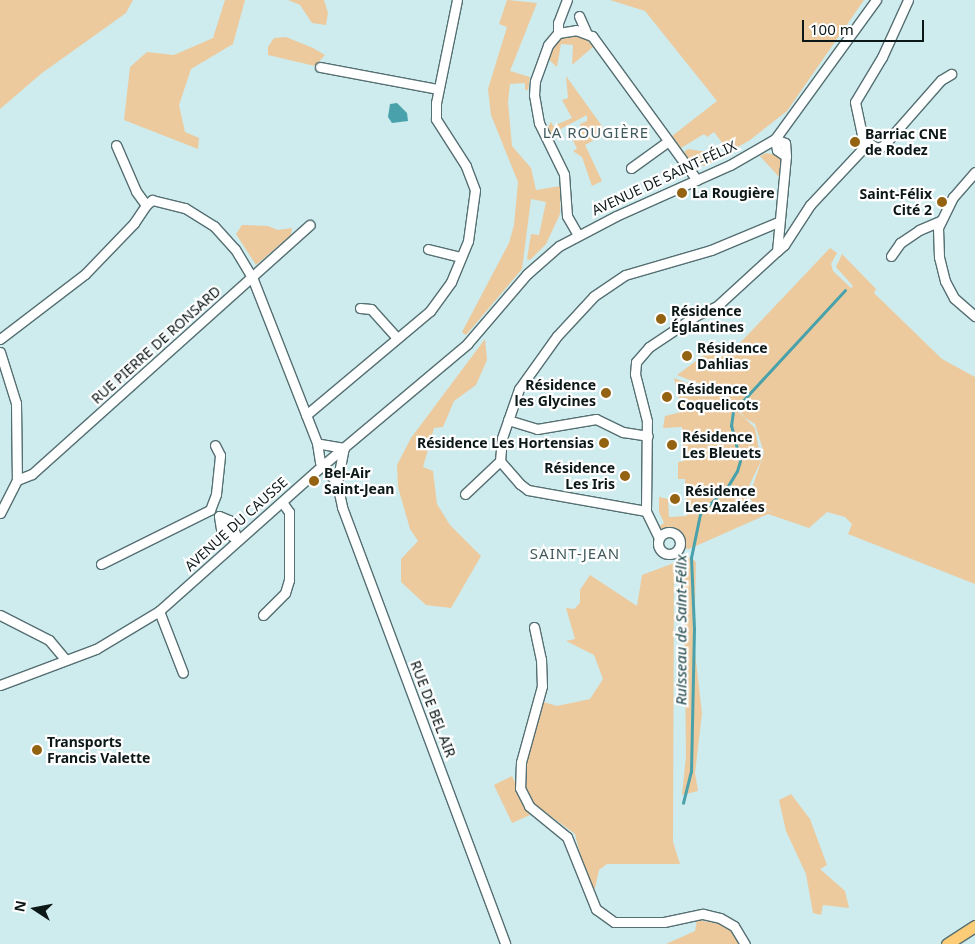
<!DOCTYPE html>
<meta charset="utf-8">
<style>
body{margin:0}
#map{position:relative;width:975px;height:944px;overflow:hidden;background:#ceebee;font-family:"Noto Sans",sans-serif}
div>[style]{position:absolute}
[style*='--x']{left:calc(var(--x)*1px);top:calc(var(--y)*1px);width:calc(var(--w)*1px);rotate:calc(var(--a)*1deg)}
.green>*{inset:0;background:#ecca9d}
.water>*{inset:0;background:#49a2ab}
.stream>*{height:2.5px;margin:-1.25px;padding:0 1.25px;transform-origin:1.25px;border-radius:1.25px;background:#49a2ab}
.roads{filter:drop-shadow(1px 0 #556f72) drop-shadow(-1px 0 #556f72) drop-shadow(0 1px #556f72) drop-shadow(0 -1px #556f72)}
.minor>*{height:9px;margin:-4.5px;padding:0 4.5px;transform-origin:4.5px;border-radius:4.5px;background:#fff}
.minor>.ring{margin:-4.5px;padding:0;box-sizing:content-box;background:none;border:9px solid #fff;border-radius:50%}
.major>*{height:11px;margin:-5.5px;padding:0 5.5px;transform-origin:5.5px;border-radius:5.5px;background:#fccc77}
.dots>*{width:14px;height:14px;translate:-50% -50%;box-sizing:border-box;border:2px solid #fff;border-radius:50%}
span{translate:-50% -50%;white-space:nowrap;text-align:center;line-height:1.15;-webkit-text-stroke:4.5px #fff;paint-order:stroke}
.poi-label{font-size:14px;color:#0c1718;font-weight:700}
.left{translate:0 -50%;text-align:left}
.right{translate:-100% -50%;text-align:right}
.street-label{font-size:14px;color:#0c1718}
.neighbourhood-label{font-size:15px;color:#405a5d;letter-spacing:1px}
.water-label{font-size:15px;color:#0f3a3e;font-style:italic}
.north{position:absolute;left:10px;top:884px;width:50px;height:50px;-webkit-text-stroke:4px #fff;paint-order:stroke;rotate:281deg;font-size:14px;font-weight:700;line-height:20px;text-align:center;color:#0c1718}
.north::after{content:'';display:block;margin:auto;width:18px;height:22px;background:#0c1718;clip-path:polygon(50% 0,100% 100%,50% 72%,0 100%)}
.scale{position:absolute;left:802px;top:20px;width:122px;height:22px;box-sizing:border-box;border:2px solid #0c1718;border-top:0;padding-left:6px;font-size:15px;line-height:18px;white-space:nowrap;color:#0c1718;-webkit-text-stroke:4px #fff;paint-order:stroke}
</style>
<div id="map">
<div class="green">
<i style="clip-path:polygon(0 0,133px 0,126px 13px,42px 73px,0 109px)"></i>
<i style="clip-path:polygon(225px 0,245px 0,233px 44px,191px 69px,179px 105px,185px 132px,199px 138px,198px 149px,124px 120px,130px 67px,147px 52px,174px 55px,213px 38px)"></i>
<i style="clip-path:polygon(288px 0,324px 0,328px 13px,326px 25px,312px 23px,300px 5px)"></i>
<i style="clip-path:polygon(507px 0,537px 3px,510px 71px,530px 77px,528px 90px,525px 90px,525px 83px,510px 84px,508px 102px,512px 146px,531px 168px,536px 190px,561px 186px,560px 214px,546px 244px,530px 260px,527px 259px,531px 234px,539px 235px,546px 202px,531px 199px,522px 269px,466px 335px,462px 332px,509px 243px,514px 225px,518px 182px,491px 115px,488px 89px,507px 27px,499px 24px)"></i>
<i style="clip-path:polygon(610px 0,864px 0,787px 111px,750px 140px,729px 152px,714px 132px,707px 137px,704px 134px,681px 148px,672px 136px,717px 101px,645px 11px)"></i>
<i style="clip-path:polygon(574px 35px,587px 40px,593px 47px,572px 65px,573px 45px,561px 44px,557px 67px,547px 58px,551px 48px,563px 37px)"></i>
<i style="clip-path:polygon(286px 37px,313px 48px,325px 55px,315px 66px,268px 55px,268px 47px,274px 38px)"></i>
<i style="clip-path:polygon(566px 76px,607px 133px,585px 145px,602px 181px,592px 186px,582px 157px,573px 151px,577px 149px,571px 136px,582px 131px,580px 124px,587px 121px,587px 115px,551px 134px,548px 127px,551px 122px,553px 126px,572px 118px,562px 100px,568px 98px)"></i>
<i style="clip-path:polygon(688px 149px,707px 152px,713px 162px,705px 166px,690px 161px,684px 152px)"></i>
<i style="clip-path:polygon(766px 153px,778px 155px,782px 160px,779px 177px,760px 156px)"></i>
<i style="clip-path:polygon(242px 225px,268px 226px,278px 230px,292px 228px,291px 235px,256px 265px,236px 234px)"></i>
<i style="clip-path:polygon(830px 248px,837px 253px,831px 264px,833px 271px,851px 288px,853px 286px,836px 267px,842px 254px,876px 289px,874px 293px,942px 359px,975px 377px,975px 584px,848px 534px,852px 524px,845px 517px,827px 512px,809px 528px,768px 514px,689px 549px,682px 547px,681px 535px,676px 530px,657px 528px,664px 523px,659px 512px,659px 497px,668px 499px,669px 517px,687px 516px,685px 479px,678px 479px,678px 462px,684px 461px,682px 427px,663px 428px,665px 416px,682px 412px,674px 378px,722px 396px,755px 428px,761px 461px,749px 486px,747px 498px,750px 504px,774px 513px,753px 503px,749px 497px,764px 453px,755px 424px,745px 418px,725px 394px,677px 375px,712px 349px,718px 359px,739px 344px)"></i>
<i style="clip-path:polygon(485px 339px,487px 360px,476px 385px,454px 401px,443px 427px,434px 428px,423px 467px,433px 471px,437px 504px,450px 525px,481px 556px,451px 608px,426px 605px,401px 582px,401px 559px,418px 541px,410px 529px,398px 487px,397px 465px,411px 438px)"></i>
<i style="clip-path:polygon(690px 557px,696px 562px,694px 644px,702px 713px,695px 773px,698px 791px,682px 795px,686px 756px,684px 580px,686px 561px)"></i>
<i style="clip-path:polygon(674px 563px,673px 842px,680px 864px,607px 864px,599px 870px,595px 888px,590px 893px,575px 834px,533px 803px,527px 793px,525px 780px,529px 745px,543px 702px,557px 706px,590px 699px,603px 679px,594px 655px,566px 641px,575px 639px,566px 608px,574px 609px,580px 603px,580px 590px,590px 575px,637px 606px,642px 575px)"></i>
<i style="clip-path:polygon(512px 776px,530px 815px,512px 823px,494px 785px)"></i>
<i style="clip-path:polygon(791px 794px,810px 819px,827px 865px,820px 869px,845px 891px,849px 908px,823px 905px,821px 915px,813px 913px,806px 874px,786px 831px,779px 800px)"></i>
<i style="clip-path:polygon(697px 920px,721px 924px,731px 931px,740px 944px,666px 944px,695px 931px)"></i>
</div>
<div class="water">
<i style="clip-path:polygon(397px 103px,407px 113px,408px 121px,392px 123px,388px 117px,390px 104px)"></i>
</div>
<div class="stream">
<i style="--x:739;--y:405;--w:156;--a:-47.3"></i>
<i style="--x:683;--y:803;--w:32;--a:-76"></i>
<i style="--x:691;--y:772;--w:143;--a:-88.8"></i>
<i style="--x:694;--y:629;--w:71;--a:-92.4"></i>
<i style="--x:691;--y:558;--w:45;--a:-78.4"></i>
<i style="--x:700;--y:514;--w:40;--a:-45"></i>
<i style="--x:728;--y:486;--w:17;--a:-59"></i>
<i style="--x:737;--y:471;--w:10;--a:-73"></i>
<i style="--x:740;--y:461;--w:36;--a:-104"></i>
<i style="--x:731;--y:426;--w:14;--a:-82"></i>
</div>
<div class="roads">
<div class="minor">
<i style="--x:908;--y:0;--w:63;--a:114.5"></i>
<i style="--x:882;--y:57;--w:52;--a:121"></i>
<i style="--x:855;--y:102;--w:39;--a:78"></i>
<i style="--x:863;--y:140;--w:16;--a:30"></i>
<i style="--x:877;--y:148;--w:6;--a:-18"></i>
<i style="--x:883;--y:146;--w:88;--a:-48.7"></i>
<i style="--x:941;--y:80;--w:12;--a:-31"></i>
<i style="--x:579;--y:16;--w:17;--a:66"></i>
<i style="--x:558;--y:33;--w:10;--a:-90"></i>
<i style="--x:558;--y:23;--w:25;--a:-69"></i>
<i style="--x:320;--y:67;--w:120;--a:10.6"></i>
<i style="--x:631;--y:168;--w:44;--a:-35.8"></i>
<i style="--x:975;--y:172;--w:33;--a:131"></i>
<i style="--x:953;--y:197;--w:34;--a:116"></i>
<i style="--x:938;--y:228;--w:29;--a:88"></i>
<i style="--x:939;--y:257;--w:25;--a:76"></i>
<i style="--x:945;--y:281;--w:19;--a:62"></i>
<i style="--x:954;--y:298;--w:28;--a:41"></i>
<i style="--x:146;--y:205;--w:8;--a:-40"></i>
<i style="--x:152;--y:200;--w:34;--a:14"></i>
<i style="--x:185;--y:208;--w:34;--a:32"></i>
<i style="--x:214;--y:226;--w:31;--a:48"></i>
<i style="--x:235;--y:249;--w:33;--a:59"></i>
<i style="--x:252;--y:277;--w:178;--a:68.6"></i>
<i style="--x:317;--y:443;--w:19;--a:81"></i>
<i style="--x:320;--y:462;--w:27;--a:51"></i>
<i style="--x:337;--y:483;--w:36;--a:-79"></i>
<i style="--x:344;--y:448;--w:27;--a:-170"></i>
<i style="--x:578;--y:235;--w:22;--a:-120"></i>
<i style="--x:567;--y:216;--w:42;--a:-94.1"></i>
<i style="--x:564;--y:174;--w:57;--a:-116.1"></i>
<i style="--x:539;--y:123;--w:28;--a:-100"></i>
<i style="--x:534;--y:95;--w:14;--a:-86"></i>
<i style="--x:535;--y:81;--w:38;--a:-70"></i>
<i style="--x:548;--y:45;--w:16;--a:-50"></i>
<i style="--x:558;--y:33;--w:18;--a:-9"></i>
<i style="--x:576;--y:30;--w:17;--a:21"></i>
<i style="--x:592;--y:36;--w:178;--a:53.9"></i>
<i style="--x:428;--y:249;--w:34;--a:14"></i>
<i style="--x:777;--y:251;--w:9;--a:-41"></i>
<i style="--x:784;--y:245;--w:48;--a:-57"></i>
<i style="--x:810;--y:205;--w:83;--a:-46.9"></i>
<i style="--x:891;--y:256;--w:16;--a:-55"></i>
<i style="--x:900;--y:243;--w:23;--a:-34"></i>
<i style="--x:919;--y:230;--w:23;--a:-23"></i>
<i style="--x:360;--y:308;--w:11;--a:5"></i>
<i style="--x:371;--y:309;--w:39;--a:48"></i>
<i style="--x:0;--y:339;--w:107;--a:-37.4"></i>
<i style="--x:85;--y:274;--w:71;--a:-46.1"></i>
<i style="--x:134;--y:223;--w:22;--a:-56"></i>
<i style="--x:146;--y:205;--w:17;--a:-126"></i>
<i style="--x:136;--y:191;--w:50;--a:-113.5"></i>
<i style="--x:0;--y:352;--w:53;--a:72.6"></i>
<i style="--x:16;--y:403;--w:77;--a:89.3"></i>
<i style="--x:17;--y:480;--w:37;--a:117"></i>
<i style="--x:306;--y:415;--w:162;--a:-40"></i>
<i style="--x:430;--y:311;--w:36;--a:-54"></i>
<i style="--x:451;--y:282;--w:44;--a:-67.5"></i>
<i style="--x:468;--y:241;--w:51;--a:-82.2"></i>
<i style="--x:475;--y:190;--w:26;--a:-111"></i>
<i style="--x:466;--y:166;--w:56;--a:-122.6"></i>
<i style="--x:436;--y:119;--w:16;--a:-90"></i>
<i style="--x:436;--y:103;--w:105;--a:-78.5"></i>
<i style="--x:508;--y:420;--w:30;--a:17"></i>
<i style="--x:537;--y:429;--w:60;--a:-9.6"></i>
<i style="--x:596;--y:419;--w:30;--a:26"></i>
<i style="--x:623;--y:432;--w:25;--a:9"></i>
<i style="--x:17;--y:480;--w:16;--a:-22"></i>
<i style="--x:32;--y:474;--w:373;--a:-41.9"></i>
<i style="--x:337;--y:483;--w:25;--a:78"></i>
<i style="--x:342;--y:507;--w:466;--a:69.5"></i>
<i style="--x:465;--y:494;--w:48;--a:-43.3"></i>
<i style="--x:646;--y:511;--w:120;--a:-169.9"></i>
<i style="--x:528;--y:490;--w:10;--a:-143"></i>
<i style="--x:520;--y:484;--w:30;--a:-131"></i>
<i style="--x:500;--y:461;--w:23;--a:-85"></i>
<i style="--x:502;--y:438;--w:52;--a:-70.9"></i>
<i style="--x:519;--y:389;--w:65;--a:-54.4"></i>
<i style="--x:557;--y:336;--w:54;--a:-47.2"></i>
<i style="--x:594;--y:296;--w:37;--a:-34"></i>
<i style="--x:625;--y:275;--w:90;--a:-16.2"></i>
<i style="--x:711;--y:250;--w:73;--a:-22.7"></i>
<i style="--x:219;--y:516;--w:11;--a:22"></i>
<i style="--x:229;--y:520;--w:22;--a:66"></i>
<i style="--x:238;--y:540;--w:20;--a:-147"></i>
<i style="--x:221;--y:529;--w:13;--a:-99"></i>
<i class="ring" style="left:658px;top:532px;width:13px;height:13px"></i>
<i style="--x:659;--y:538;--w:30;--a:-116"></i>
<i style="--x:646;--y:511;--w:90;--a:-89.4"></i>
<i style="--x:647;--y:421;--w:49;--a:-104.3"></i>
<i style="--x:635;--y:374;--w:12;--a:-85"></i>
<i style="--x:636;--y:362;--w:20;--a:-49"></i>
<i style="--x:649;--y:347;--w:58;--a:-33.7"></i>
<i style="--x:697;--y:315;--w:22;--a:-24"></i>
<i style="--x:717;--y:306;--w:81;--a:-42.5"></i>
<i style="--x:777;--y:251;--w:95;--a:-84.6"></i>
<i style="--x:786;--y:156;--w:13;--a:-94"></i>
<i style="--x:785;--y:143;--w:11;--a:-158"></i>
<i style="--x:775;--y:139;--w:11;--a:80"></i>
<i style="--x:777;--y:150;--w:11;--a:34"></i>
<i style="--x:101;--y:564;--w:122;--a:-26.4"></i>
<i style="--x:210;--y:510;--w:17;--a:-69"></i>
<i style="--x:216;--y:494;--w:39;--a:-84"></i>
<i style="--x:220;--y:455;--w:11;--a:-117"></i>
<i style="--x:159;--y:611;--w:66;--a:68.8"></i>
<i style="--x:0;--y:615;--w:55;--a:27"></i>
<i style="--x:49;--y:640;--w:25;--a:50"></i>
<i style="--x:263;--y:615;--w:31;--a:-45"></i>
<i style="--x:285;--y:593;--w:14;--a:-73"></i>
<i style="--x:289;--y:580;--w:68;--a:-90"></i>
<i style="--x:289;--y:512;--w:12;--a:-125"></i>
<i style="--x:534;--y:627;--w:33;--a:78"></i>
<i style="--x:541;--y:659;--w:27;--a:88"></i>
<i style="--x:542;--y:686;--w:79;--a:105.4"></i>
<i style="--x:521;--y:762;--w:26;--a:92"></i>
<i style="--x:520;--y:788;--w:20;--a:63"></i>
<i style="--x:529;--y:806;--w:49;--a:39.2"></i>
<i style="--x:567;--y:837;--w:78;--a:68.1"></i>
<i style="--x:596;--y:909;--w:22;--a:36"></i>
<i style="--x:614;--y:922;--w:50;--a:0"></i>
<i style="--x:664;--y:922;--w:40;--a:-12"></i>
<i style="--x:703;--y:914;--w:17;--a:13"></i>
<i style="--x:720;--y:918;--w:16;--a:30"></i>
<i style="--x:734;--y:926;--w:21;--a:59"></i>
<i style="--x:0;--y:685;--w:103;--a:-20.6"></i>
<i style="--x:96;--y:649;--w:74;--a:-31.1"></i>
<i style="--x:159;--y:611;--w:220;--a:-41.7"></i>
<i style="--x:323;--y:465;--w:188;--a:-40"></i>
<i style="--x:467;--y:344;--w:92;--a:-49.4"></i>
<i style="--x:527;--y:274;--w:43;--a:-41.2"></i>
<i style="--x:559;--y:246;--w:64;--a:-27.8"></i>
<i style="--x:616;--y:216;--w:125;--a:-24.1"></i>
<i style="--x:730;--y:165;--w:52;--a:-30"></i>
<i style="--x:775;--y:139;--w:172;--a:-54"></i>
</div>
<div class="major">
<i style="--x:947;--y:944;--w:33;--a:-33"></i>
</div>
</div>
<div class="dots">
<i style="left:855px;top:142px;background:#936312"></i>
<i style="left:682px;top:193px;background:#936312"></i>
<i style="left:942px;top:202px;background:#936312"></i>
<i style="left:661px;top:319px;background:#936312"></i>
<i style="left:687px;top:356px;background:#936312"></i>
<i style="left:606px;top:393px;background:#936312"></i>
<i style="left:667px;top:397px;background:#936312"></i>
<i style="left:604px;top:443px;background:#936312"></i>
<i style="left:672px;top:445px;background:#936312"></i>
<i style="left:625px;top:476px;background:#936312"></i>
<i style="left:314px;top:481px;background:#936312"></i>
<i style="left:675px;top:499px;background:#936312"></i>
<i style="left:37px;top:750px;background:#936312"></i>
</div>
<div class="poi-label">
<span class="left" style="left:865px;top:142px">Barriac CNE<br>de Rodez</span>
<span class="left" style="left:692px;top:193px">La Rougière</span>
<span class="right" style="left:932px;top:202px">Saint-Félix<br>Cité 2</span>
<span class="left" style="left:671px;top:319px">Résidence<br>Églantines</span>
<span class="left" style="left:697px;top:356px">Résidence<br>Dahlias</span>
<span class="right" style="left:596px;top:393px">Résidence<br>les Glycines</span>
<span class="left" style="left:677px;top:397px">Résidence<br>Coquelicots</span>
<span class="left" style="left:682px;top:445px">Résidence<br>Les Bleuets</span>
<span class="right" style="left:594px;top:443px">Résidence Les Hortensias</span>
<span class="right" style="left:615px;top:476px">Résidence<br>Les Iris</span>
<span class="left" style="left:324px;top:481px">Bel-Air<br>Saint-Jean</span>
<span class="left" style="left:685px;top:499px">Résidence<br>Les Azalées</span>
<span class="left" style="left:47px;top:750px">Transports<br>Francis Valette</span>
</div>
<div class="street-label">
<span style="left:664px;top:178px;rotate:-25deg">AVENUE DE SAINT-FÉLIX</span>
<span style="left:156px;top:345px;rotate:-42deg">RUE PIERRE DE RONSARD</span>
<span style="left:236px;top:524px;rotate:-42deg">AVENUE DU CAUSSE</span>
<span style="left:433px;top:709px;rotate:69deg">RUE DE BEL AIR</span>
</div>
<div class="neighbourhood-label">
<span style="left:596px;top:133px">LA ROUGIÈRE</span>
<span style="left:575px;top:554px">SAINT-JEAN</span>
</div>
<div class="water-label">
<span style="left:681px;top:630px;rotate:-90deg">Ruisseau de Saint-Félix</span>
</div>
<div class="north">N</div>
<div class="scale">100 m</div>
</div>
